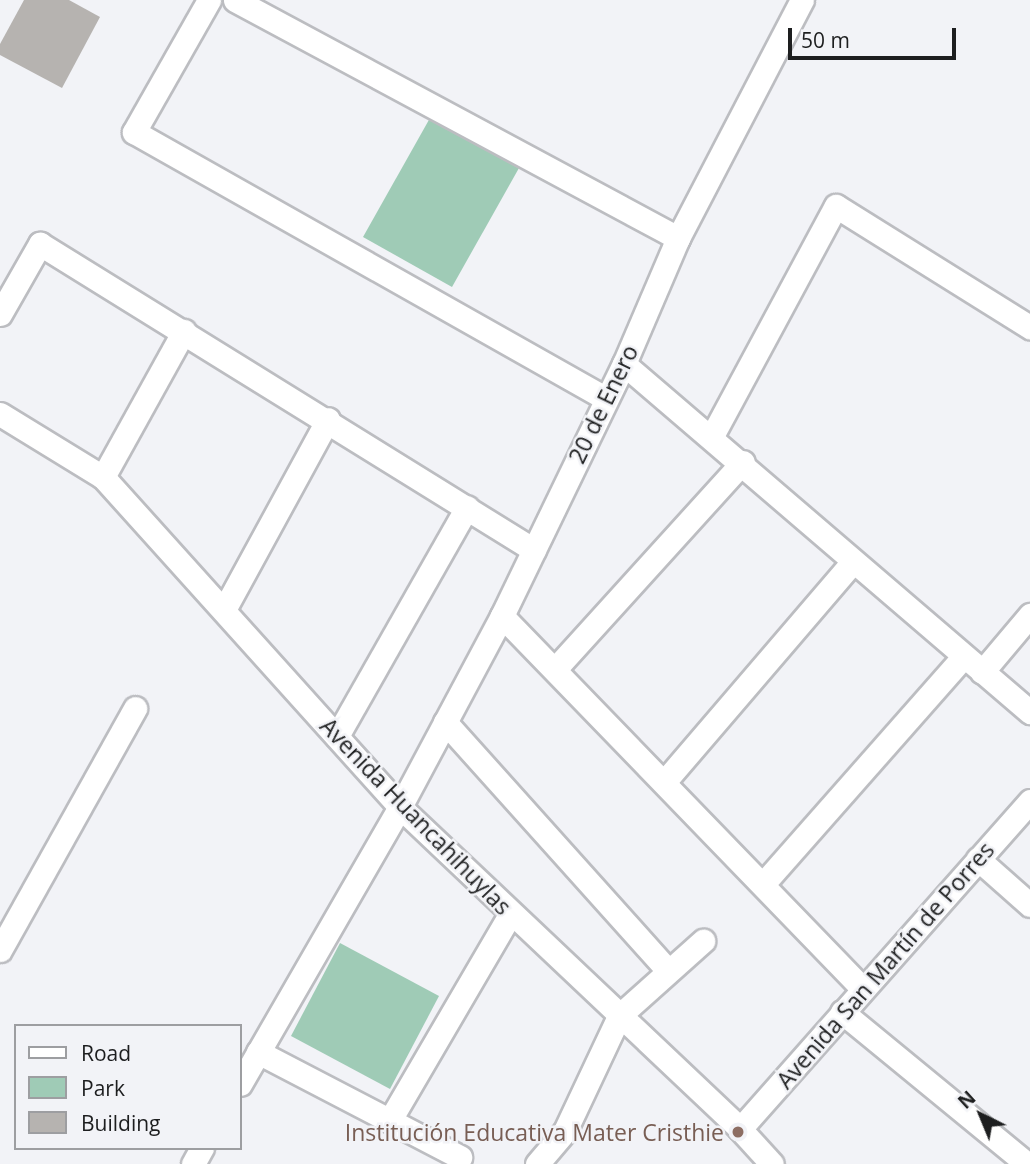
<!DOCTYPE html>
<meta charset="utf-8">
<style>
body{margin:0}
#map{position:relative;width:1030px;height:1164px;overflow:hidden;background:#f2f3f7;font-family:"Open Sans",sans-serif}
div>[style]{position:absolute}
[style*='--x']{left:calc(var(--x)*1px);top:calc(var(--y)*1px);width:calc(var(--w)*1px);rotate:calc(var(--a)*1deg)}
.green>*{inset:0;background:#9fcbb6}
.building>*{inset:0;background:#b6b3b0}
.roads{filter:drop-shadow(2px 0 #bcbdc1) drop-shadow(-2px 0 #bcbdc1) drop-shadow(0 2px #bcbdc1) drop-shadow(0 -2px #bcbdc1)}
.minor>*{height:23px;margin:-11.5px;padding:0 11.5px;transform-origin:11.5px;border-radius:11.5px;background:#fff}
.dots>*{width:19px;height:19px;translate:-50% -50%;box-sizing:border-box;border:4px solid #f2f3f7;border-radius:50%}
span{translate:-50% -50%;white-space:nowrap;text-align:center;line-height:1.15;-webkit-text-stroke:5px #f2f3f7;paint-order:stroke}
.street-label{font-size:23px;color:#1d1e1f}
.education-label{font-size:23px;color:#785e54}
.right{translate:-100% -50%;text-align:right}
.legend{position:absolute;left:14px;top:1024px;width:228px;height:126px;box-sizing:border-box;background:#f2f3f7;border:2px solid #9d9ea1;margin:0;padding:9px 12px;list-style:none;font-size:21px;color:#1d1e1f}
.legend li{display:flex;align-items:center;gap:14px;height:35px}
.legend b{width:35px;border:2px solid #9d9ea1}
.north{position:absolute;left:946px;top:1080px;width:70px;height:70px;-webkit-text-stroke:5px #f2f3f7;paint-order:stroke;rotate:317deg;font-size:19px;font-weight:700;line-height:28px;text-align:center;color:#1d1e1f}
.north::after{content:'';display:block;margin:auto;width:24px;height:32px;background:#1d1e1f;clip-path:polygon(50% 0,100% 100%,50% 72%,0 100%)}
.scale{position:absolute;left:788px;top:28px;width:168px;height:32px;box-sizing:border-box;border:4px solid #1d1e1f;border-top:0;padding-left:9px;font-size:21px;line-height:24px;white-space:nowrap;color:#1d1e1f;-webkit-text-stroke:5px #f2f3f7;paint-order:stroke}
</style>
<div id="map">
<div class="green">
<i style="clip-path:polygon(430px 118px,519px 168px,452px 287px,363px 237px)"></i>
<i style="clip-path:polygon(340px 943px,439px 996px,390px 1089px,291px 1036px)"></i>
</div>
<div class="building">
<i style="clip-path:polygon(24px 0,69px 0,100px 17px,62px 88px,0 55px,0 44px)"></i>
</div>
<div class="roads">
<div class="minor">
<i style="--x:209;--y:0;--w:152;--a:119.6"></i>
<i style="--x:134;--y:132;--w:541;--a:29.46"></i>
<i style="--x:235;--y:0;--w:503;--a:28.25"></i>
<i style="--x:0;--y:314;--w:81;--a:-60.3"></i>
<i style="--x:40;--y:244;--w:581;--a:31.78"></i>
<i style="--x:624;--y:364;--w:535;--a:40.6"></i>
<i style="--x:0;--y:414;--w:121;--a:31.5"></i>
<i style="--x:103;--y:477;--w:444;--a:48"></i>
<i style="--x:400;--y:807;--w:468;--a:43.4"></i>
<i style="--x:740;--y:1129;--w:47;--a:47.6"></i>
<i style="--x:712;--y:436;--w:261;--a:-61.7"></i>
<i style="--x:836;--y:206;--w:229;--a:32"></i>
<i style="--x:103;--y:477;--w:167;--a:-61"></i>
<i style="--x:225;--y:608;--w:215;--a:-61.4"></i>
<i style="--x:502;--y:616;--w:519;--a:45.94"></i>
<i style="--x:556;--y:668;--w:278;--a:-47.8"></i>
<i style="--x:982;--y:672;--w:75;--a:-49.9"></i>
<i style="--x:445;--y:722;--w:332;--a:48.1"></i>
<i style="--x:337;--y:736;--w:263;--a:-60.4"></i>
<i style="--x:665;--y:781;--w:289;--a:-49.4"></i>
<i style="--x:978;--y:859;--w:69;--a:41.5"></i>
<i style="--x:763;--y:884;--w:303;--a:-48.6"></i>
<i style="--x:0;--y:950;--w:277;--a:-60.8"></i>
<i style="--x:842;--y:1012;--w:239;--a:39.4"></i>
<i style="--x:258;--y:1052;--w:228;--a:27.5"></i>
<i style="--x:240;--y:1084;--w:320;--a:-60"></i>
<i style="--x:400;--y:807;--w:217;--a:-61.9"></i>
<i style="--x:502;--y:616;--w:280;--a:-64.2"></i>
<i style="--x:624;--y:364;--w:137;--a:-66.8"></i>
<i style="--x:678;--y:238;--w:268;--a:-62.5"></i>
<i style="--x:390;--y:1120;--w:238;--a:-59.7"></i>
<i style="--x:740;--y:1129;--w:438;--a:-48.5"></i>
<i style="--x:193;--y:1164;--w:18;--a:-61"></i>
<i style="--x:537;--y:1164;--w:43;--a:-49.7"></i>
<i style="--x:565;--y:1131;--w:127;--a:-64.8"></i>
<i style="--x:619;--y:1016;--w:113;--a:-41.8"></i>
</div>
</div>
<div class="dots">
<i style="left:738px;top:1132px;background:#8d6e63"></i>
</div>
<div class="street-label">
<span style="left:603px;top:404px;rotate:-64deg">20 de Enero</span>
<span style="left:416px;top:816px;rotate:46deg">Avenida Huancahihuylas</span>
<span style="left:885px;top:965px;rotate:-49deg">Avenida San Martín de Porres</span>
</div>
<div class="education-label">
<span class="right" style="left:724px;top:1132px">Institución Educativa Mater Cristhie</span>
</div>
<ul class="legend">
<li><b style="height:9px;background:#fff"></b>Road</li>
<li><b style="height:19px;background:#9fcbb6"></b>Park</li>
<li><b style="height:19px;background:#b6b3b0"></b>Building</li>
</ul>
<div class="north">N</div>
<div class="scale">50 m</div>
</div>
